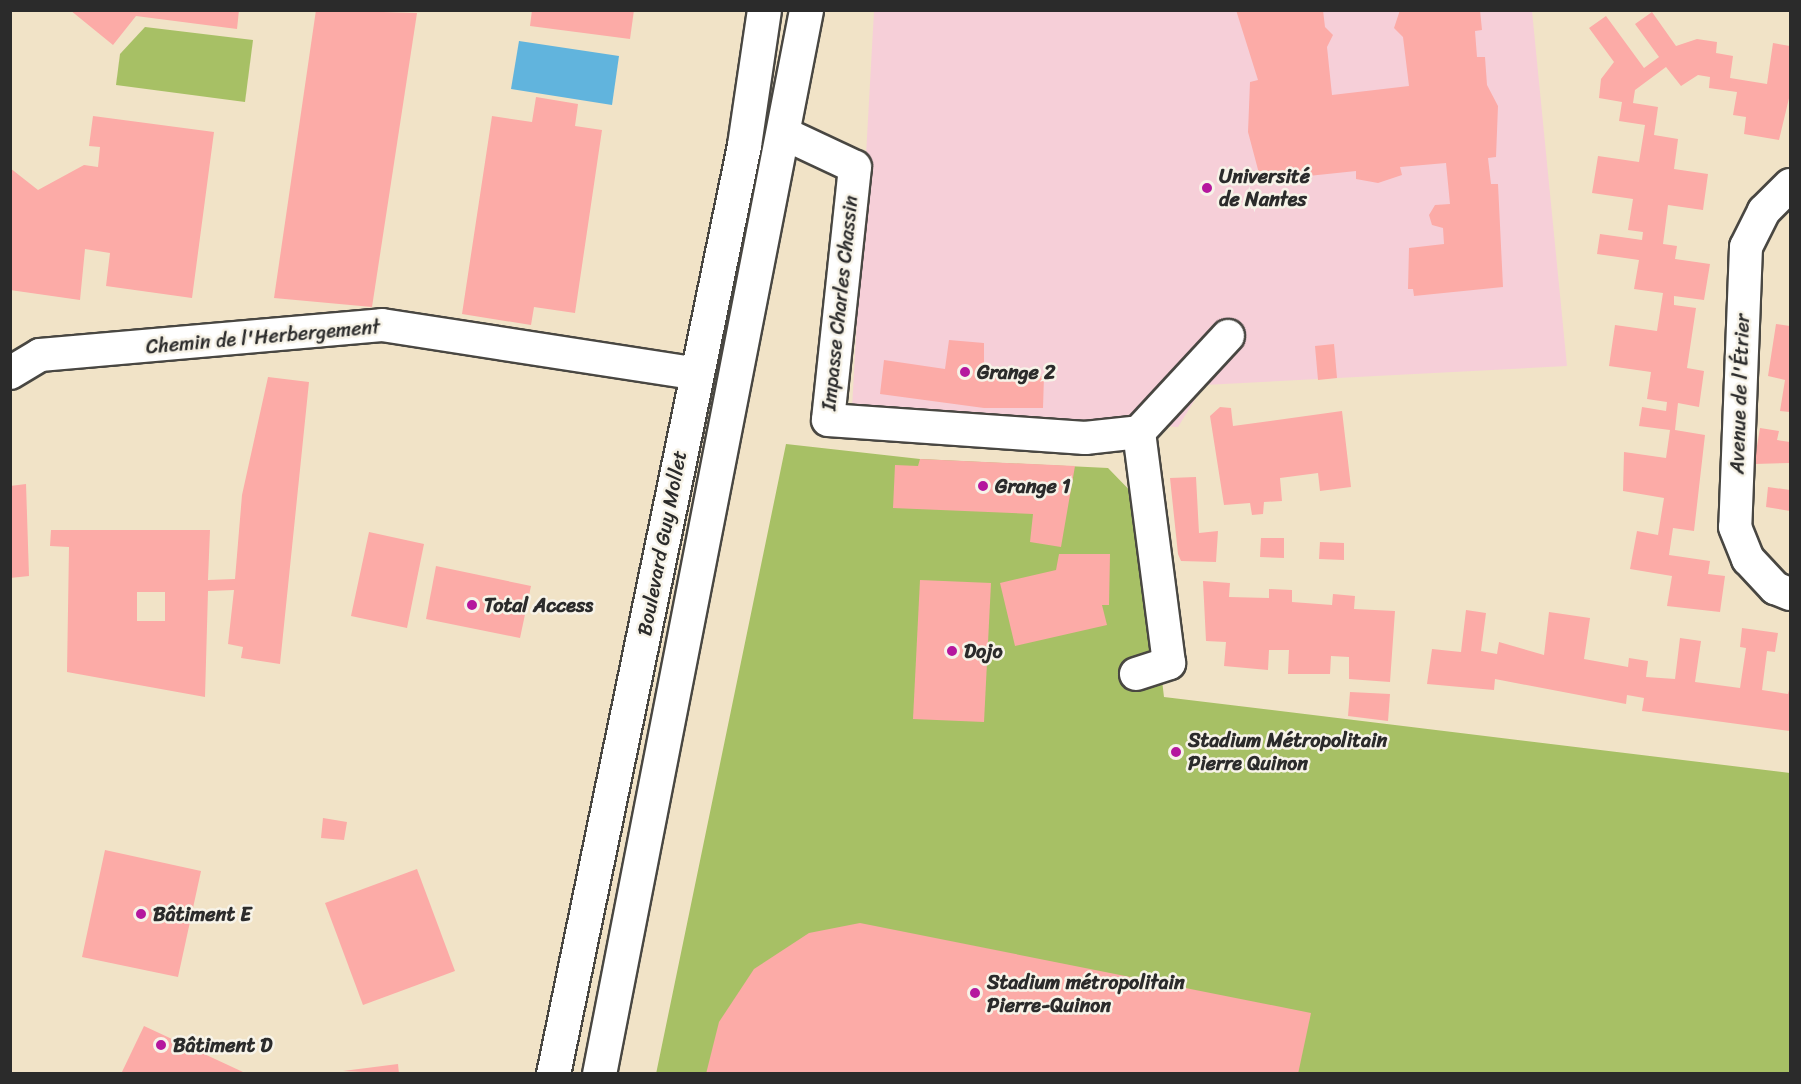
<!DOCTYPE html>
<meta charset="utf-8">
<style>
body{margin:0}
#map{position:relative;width:1801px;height:1084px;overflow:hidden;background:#f1e3c7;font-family:Sriracha,sans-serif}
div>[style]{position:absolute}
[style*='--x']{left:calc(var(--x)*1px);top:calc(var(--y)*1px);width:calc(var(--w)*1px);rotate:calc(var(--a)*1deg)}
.built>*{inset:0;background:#f6cfd8}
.green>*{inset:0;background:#a7c065}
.water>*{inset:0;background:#61b4dd}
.building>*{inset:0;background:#fcaba7}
.roads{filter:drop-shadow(2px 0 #494742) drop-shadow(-2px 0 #494742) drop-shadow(0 2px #494742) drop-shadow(0 -2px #494742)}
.minor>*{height:32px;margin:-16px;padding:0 16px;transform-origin:16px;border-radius:16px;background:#fff}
.secondary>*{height:33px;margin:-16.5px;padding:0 16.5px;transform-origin:16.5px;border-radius:16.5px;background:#fff}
.dots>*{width:16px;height:16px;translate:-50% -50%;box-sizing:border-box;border:3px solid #f7f3e8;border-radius:50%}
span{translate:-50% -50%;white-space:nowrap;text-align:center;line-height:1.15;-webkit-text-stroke:5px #f7f3e8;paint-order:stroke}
.poi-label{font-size:20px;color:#2b2b2b;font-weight:700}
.left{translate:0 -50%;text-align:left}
.street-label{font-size:20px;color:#2b2b2b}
.frame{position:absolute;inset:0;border:12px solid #2b2b2b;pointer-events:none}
</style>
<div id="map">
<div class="built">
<i style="clip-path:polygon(874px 11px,1532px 11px,1567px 366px,1204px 385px,1178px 427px,852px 408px)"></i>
</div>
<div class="green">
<i style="clip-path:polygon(145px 27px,253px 40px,245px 102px,116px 85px,120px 54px)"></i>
<i style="clip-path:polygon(786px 444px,920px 459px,1108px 468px,1141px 502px,1164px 697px,1790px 773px,1790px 1073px,656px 1074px)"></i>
</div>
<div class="water">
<i style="clip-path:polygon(519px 41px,619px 56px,612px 105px,511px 89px)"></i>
</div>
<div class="building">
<i style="clip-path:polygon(70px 10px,239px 10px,237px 29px,136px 16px,113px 45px)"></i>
<i style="clip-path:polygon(316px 10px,417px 13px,372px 307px,274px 298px)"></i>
<i style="clip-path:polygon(532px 10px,634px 10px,630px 39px,530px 26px)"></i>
<i style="clip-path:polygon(1236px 10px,1323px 10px,1325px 27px,1333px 35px,1327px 47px,1332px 95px,1409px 86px,1403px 37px,1394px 28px,1400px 10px,1480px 10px,1482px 30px,1475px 31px,1477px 57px,1485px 57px,1487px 85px,1498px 106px,1496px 157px,1488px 158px,1491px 184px,1498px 184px,1503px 287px,1414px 296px,1413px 289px,1408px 289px,1409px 248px,1444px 244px,1443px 228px,1432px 225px,1429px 215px,1435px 205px,1450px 204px,1446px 163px,1400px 167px,1402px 175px,1378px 183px,1356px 179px,1356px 171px,1261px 181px,1248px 132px,1250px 82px,1258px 80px)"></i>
<i style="clip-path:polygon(1652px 12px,1676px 46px,1697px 39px,1717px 42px,1716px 53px,1733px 56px,1730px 78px,1767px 84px,1773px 43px,1790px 46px,1790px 94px,1779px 140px,1744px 134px,1746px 117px,1733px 115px,1737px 92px,1709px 88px,1710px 77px,1698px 75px,1681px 86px,1666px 67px,1635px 90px,1633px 103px,1658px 107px,1654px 135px,1678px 139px,1674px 169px,1708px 174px,1703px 210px,1668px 205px,1663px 244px,1677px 246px,1675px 259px,1710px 264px,1704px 300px,1674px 296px,1674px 305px,1696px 308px,1687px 368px,1704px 371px,1699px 407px,1678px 403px,1675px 430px,1705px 435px,1694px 531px,1673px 528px,1669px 555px,1710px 561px,1708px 574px,1725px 576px,1720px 612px,1667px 606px,1672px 576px,1630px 569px,1637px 531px,1658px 535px,1664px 498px,1623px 491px,1624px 452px,1666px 458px,1670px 430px,1639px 426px,1642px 407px,1666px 411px,1667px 402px,1647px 399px,1651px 372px,1609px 366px,1615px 325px,1657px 331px,1663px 293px,1634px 289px,1639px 260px,1597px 254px,1600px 234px,1642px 240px,1643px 232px,1628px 230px,1633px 199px,1592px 193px,1598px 156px,1639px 162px,1645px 125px,1619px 121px,1622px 102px,1599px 98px,1601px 79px,1614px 62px,1589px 28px,1606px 16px,1644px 68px,1659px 57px,1635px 24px)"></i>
<i style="clip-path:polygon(536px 97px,578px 104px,575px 126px,602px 130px,575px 313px,534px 307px,531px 325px,462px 314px,492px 116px,532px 122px)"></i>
<i style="clip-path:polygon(93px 116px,214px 132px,192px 298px,106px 286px,110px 253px,85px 249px,80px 300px,10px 290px,10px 168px,38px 190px,84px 165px,98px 167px,100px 147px,89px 146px)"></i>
<i style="clip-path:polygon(1776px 324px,1790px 326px,1790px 412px,1780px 411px,1785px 380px,1768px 376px)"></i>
<i style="clip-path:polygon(949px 340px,984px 343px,984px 376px,1044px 376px,1043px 408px,984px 408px,880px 394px,884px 360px,945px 369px)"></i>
<i style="clip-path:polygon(1334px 344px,1337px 378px,1318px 380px,1315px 346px)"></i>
<i style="clip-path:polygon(evenodd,268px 377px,309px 382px,280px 664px,241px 658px,243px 647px,228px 644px,234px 590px,208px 591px,205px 697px,67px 672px,69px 547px,50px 546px,51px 530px,210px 530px,208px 580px,235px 579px,242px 495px,268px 377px,137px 592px,165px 592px,165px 621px,137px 621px,137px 592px)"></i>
<i style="clip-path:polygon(1220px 407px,1231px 408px,1233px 426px,1342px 411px,1351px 487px,1320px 491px,1318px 473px,1280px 478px,1282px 501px,1264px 502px,1263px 514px,1252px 515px,1250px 503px,1224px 505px,1210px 416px)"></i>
<i style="clip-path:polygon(1760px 428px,1779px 431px,1777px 440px,1790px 442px,1790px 463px,1754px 464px)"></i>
<i style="clip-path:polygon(920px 459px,1075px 466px,1061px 547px,1030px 542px,1033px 514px,893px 508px,895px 465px,918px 466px)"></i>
<i style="clip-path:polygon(1196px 477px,1199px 533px,1218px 531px,1216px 562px,1181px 561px,1178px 554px,1170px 478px)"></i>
<i style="clip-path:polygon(26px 484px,29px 576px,10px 578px,10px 486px)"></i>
<i style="clip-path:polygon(1768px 487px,1790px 490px,1790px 511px,1766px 507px)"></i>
<i style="clip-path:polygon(369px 532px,424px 544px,407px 628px,351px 616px)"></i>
<i style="clip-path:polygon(1261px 538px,1284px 538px,1284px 558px,1260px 557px)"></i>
<i style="clip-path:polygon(1320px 542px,1344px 543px,1344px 560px,1319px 559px)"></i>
<i style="clip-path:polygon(1059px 554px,1110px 554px,1109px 605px,1102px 605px,1107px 625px,1015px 646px,1000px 583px,1056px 570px)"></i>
<i style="clip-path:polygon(436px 566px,531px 586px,520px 638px,426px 619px)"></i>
<i style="clip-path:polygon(920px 580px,991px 583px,984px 722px,913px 719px)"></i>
<i style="clip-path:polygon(1203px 581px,1230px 583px,1229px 597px,1269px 598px,1269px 589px,1292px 590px,1292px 602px,1332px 605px,1333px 594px,1355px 596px,1354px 609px,1395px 611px,1390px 682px,1349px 679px,1349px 657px,1331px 656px,1330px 674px,1288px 674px,1289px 650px,1269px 650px,1268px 670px,1224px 666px,1226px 642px,1206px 641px)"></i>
<i style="clip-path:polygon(1466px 610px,1486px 613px,1481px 651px,1497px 654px,1499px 642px,1544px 655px,1549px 612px,1590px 618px,1584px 659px,1628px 667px,1629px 658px,1648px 661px,1646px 677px,1675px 679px,1680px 638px,1701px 641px,1695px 682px,1740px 688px,1746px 648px,1740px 647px,1742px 628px,1778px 633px,1775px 652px,1767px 651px,1762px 690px,1788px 694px,1790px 686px,1790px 731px,1642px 711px,1644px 698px,1627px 695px,1626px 704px,1495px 679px,1494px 690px,1427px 684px,1432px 649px,1461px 652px)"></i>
<i style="clip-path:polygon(1350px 692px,1390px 694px,1388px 721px,1348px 716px)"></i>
<i style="clip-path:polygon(323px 818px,347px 822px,344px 840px,321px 838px)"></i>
<i style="clip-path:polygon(105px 850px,201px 871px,178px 977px,82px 957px)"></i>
<i style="clip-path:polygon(417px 869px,455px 971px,363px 1005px,325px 903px)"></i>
<i style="clip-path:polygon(860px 923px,1311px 1013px,1298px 1074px,706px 1074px,719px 1022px,754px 969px,809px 933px)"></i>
<i style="clip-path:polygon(144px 1026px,243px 1072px,242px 1074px,121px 1074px)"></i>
<i style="clip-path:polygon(398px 1064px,399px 1074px,343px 1071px)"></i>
</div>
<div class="roads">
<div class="minor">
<i style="--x:785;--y:134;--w:77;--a:25.2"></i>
<i style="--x:855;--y:167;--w:254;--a:96.1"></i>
<i style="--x:828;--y:420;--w:258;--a:4"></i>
<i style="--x:1085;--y:438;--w:54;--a:-6.3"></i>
<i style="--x:1139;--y:432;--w:131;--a:-47.2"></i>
<i style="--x:1790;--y:185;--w:37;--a:135"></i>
<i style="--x:1764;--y:211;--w:40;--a:116.6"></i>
<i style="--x:1746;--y:247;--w:280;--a:92.2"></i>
<i style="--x:1735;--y:527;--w:35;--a:68"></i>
<i style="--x:1748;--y:559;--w:40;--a:47"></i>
<i style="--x:1775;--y:588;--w:16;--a:22"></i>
<i style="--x:10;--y:373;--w:35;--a:-31"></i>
<i style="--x:40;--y:355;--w:343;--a:-5"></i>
<i style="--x:382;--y:325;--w:319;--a:8.8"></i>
<i style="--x:1136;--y:674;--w:35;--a:-18"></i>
<i style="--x:1169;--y:663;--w:233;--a:-97.4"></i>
</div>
<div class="secondary">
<i style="--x:553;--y:1074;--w:948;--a:-78.38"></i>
<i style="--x:744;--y:145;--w:136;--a:-81.6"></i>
<i style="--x:599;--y:1074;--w:1084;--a:-78.99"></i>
</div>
</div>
<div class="dots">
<i style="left:1207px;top:188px;background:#b5179e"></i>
<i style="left:965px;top:372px;background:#b5179e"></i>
<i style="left:983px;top:486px;background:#b5179e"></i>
<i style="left:472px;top:605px;background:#b5179e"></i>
<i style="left:952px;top:651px;background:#b5179e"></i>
<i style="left:1176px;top:752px;background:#b5179e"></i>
<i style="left:141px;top:914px;background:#b5179e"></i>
<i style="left:975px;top:993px;background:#b5179e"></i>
<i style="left:161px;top:1045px;background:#b5179e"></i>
</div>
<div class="poi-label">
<span class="left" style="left:1219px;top:188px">Université<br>de Nantes</span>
<span class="left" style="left:977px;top:372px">Grange 2</span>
<span class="left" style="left:995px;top:486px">Grange 1</span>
<span class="left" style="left:484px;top:605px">Total Access</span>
<span class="left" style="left:964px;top:651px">Dojo</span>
<span class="left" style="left:1188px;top:752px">Stadium Métropolitain<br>Pierre Quinon</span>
<span class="left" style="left:153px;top:914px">Bâtiment E</span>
<span class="left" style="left:987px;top:994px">Stadium métropolitain<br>Pierre-Quinon</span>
<span class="left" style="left:173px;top:1045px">Bâtiment D</span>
</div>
<div class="street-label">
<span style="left:840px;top:303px;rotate:-84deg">Impasse Charles Chassin</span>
<span style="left:263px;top:337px;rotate:-5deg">Chemin de l'Herbergement</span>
<span style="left:1740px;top:394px;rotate:-88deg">Avenue de l'Étrier</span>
<span style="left:662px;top:543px;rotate:-79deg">Boulevard Guy Mollet</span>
</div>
<div class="frame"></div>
</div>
